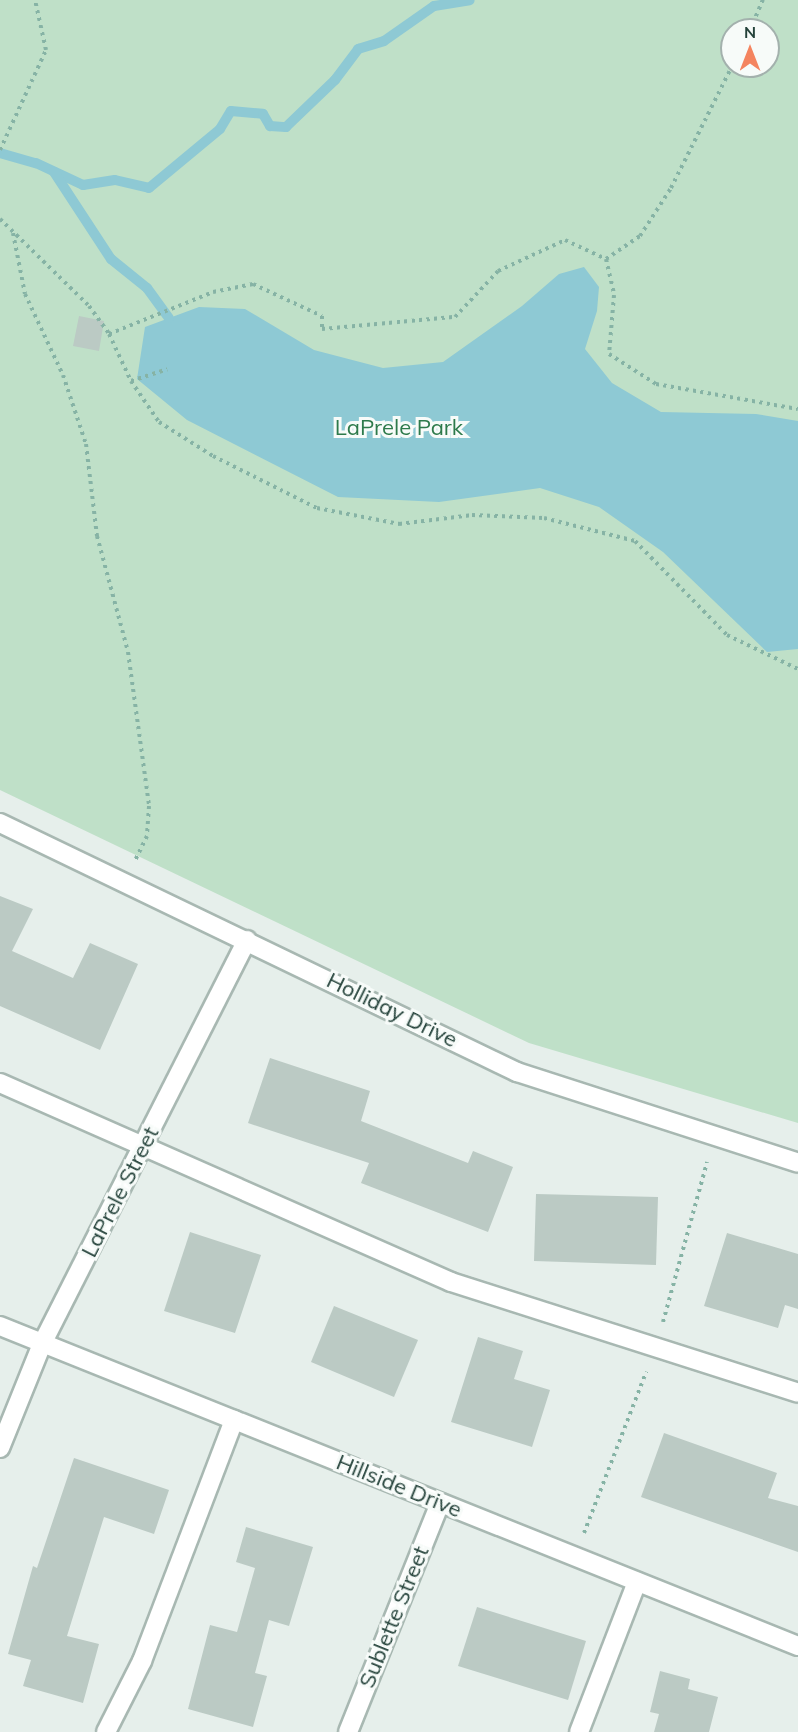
<!DOCTYPE html>
<style>
body{margin:0}
#map{position:relative;width:798px;height:1732px;overflow:hidden;background:#e6efeb;font-family:Mulish,sans-serif}
div>[style]{position:absolute}
[style*='--x']{left:calc(var(--x)*1px);top:calc(var(--y)*1px);width:calc(var(--w)*1px);rotate:calc(var(--a)*1deg)}
.green>*{inset:0;background:#bfe0c8}
.water>*{inset:0;background:#8ec9d4}
.stream>*{height:10px;margin:-5px;padding:0 5px;transform-origin:5px;border-radius:5px;background:#8ec9d4}
.building>*{inset:0;background:#bbcac4}
.path>*{height:4px;margin-top:-2px;transform-origin:0;background:repeating-linear-gradient(90deg,#86b3a5 0 3px,transparent 0 7.5px)}
.roads{filter:drop-shadow(2px 0 #a8b8b2) drop-shadow(-2px 0 #a8b8b2) drop-shadow(0 2px #a8b8b2) drop-shadow(0 -2px #a8b8b2)}
.lane>*{height:18px;margin:-9px;padding:0 9px;transform-origin:9px;border-radius:9px;background:#fff}
.street>*{height:18px;margin:-9px;padding:0 9px;transform-origin:9px;border-radius:9px;background:#fff}
span{translate:-50% -50%;white-space:nowrap;text-align:center;line-height:1.15;-webkit-text-stroke:6px #f7fbf9;paint-order:stroke}
.park-label{font-size:22px;color:#2d7a4b}
.street-label{font-size:22px;color:#24423a}
.north{position:absolute;left:720px;top:18px;width:60px;height:60px;box-sizing:border-box;background:#f7fbf9;border:2px solid #a3b1ad;border-radius:50%;rotate:0deg;font-size:16px;font-weight:700;line-height:24px;text-align:center;color:#24423a}
.north::after{content:'';display:block;margin:auto;width:21px;height:27px;background:#f4845f;clip-path:polygon(50% 0,100% 100%,50% 72%,0 100%)}
</style>
<div id="map">
<div class="green">
<i style="clip-path:polygon(evenodd,0 0,798px 0,798px 1123px,529px 1043px,0 790px,0 0,732px 30px,768px 30px,768px 66px,732px 66px,732px 30px)"></i>
</div>
<div class="water">
<i style="clip-path:polygon(584px 267px,599px 287px,597px 311px,585px 349px,612px 383px,661px 412px,756px 414px,798px 421px,798px 649px,767px 652px,663px 552px,599px 507px,540px 488px,439px 502px,338px 497px,187px 420px,137px 379px,145px 327px,199px 307px,245px 309px,314px 350px,383px 368px,443px 362px,522px 306px,559px 274px)"></i>
</div>
<div class="stream">
<i style="--x:0;--y:153;--w:37;--a:16"></i>
<i style="--x:36;--y:163;--w:52;--a:25.1"></i>
<i style="--x:83;--y:185;--w:32;--a:-9"></i>
<i style="--x:115;--y:180;--w:35;--a:13"></i>
<i style="--x:149;--y:188;--w:92;--a:-39.7"></i>
<i style="--x:220;--y:129;--w:21;--a:-59"></i>
<i style="--x:231;--y:111;--w:32;--a:5"></i>
<i style="--x:263;--y:114;--w:14;--a:60"></i>
<i style="--x:270;--y:126;--w:16;--a:4"></i>
<i style="--x:286;--y:127;--w:68;--a:-43.8"></i>
<i style="--x:335;--y:80;--w:39;--a:-53"></i>
<i style="--x:358;--y:49;--w:27;--a:-17"></i>
<i style="--x:384;--y:41;--w:61;--a:-35"></i>
<i style="--x:434;--y:6;--w:36;--a:-9"></i>
<i style="--x:54;--y:172;--w:104;--a:56.8"></i>
<i style="--x:111;--y:259;--w:46;--a:38.9"></i>
<i style="--x:147;--y:288;--w:37;--a:54"></i>
</div>
<div class="building">
<i style="clip-path:polygon(79px 316px,104px 321px,99px 351px,73px 346px)"></i>
<i style="clip-path:polygon(0 896px,33px 909px,12px 951px,73px 978px,90px 943px,138px 964px,100px 1050px,0 1006px)"></i>
<i style="clip-path:polygon(270px 1058px,370px 1091px,361px 1121px,468px 1163px,473px 1151px,513px 1167px,488px 1232px,361px 1183px,369px 1163px,248px 1123px)"></i>
<i style="clip-path:polygon(536px 1194px,658px 1197px,656px 1265px,534px 1261px)"></i>
<i style="clip-path:polygon(190px 1232px,261px 1255px,235px 1333px,164px 1311px)"></i>
<i style="clip-path:polygon(727px 1233px,798px 1254px,798px 1309px,785px 1305px,778px 1328px,704px 1306px)"></i>
<i style="clip-path:polygon(334px 1306px,418px 1340px,394px 1397px,311px 1362px)"></i>
<i style="clip-path:polygon(478px 1337px,523px 1351px,514px 1379px,550px 1390px,532px 1447px,451px 1422px)"></i>
<i style="clip-path:polygon(664px 1433px,777px 1473px,768px 1498px,798px 1506px,798px 1552px,641px 1497px)"></i>
<i style="clip-path:polygon(74px 1458px,169px 1490px,154px 1534px,104px 1517px,67px 1636px,99px 1644px,83px 1703px,23px 1686px,31px 1660px,8px 1654px,33px 1566px,37px 1568px)"></i>
<i style="clip-path:polygon(246px 1527px,313px 1547px,289px 1626px,269px 1620px,255px 1673px,267px 1676px,253px 1727px,188px 1709px,210px 1625px,237px 1632px,255px 1568px,236px 1562px)"></i>
<i style="clip-path:polygon(477px 1607px,586px 1641px,568px 1700px,458px 1666px)"></i>
<i style="clip-path:polygon(660px 1671px,690px 1679px,688px 1689px,718px 1697px,709px 1732px,654px 1732px,659px 1714px,650px 1712px)"></i>
</div>
<div class="path">
<i style="--x:750;--y:30;--w:33;--a:-67"></i>
<i style="--x:0;--y:150;--w:110;--a:-65.3"></i>
<i style="--x:46;--y:50;--w:51;--a:-102.4"></i>
<i style="--x:0;--y:219;--w:124;--a:44.3"></i>
<i style="--x:89;--y:306;--w:34;--a:54"></i>
<i style="--x:109;--y:334;--w:52;--a:64.9"></i>
<i style="--x:131;--y:381;--w:38;--a:-18"></i>
<i style="--x:13;--y:233;--w:62;--a:78.9"></i>
<i style="--x:25;--y:294;--w:89;--a:64.9"></i>
<i style="--x:63;--y:375;--w:73;--a:71.6"></i>
<i style="--x:86;--y:444;--w:93;--a:83.2"></i>
<i style="--x:97;--y:536;--w:120;--a:75"></i>
<i style="--x:128;--y:652;--w:155;--a:82.2"></i>
<i style="--x:149;--y:806;--w:30;--a:94"></i>
<i style="--x:147;--y:836;--w:28;--a:116"></i>
<i style="--x:606;--y:259;--w:41;--a:-34.1"></i>
<i style="--x:640;--y:236;--w:57;--a:-57.1"></i>
<i style="--x:671;--y:188;--w:136;--a:-63.4"></i>
<i style="--x:109;--y:334;--w:112;--a:-22"></i>
<i style="--x:213;--y:292;--w:41;--a:-11.3"></i>
<i style="--x:253;--y:284;--w:76;--a:24.9"></i>
<i style="--x:322;--y:316;--w:13;--a:90"></i>
<i style="--x:322;--y:329;--w:134;--a:-5.2"></i>
<i style="--x:455;--y:317;--w:63;--a:-46.9"></i>
<i style="--x:498;--y:271;--w:74;--a:-24.8"></i>
<i style="--x:565;--y:240;--w:45;--a:24.9"></i>
<i style="--x:606;--y:259;--w:37;--a:77"></i>
<i style="--x:614;--y:295;--w:59;--a:94.8"></i>
<i style="--x:609;--y:354;--w:56;--a:32.6"></i>
<i style="--x:656;--y:384;--w:144;--a:10"></i>
<i style="--x:131;--y:381;--w:50;--a:55.7"></i>
<i style="--x:159;--y:422;--w:64;--a:32.2"></i>
<i style="--x:213;--y:456;--w:116;--a:26.6"></i>
<i style="--x:317;--y:508;--w:84;--a:11"></i>
<i style="--x:399;--y:524;--w:74;--a:-7"></i>
<i style="--x:472;--y:515;--w:72;--a:2.4"></i>
<i style="--x:544;--y:518;--w:94;--a:14.2"></i>
<i style="--x:635;--y:541;--w:132;--a:45.6"></i>
<i style="--x:727;--y:635;--w:79;--a:25.6"></i>
<i style="--x:663;--y:1322;--w:166;--a:-74.6"></i>
<i style="--x:584;--y:1533;--w:173;--a:-68.9"></i>
</div>
<div class="roads">
<div class="lane">
<i style="--x:0;--y:1083;--w:493;--a:23.8"></i>
<i style="--x:451;--y:1282;--w:364;--a:17.7"></i>
<i style="--x:106;--y:1732;--w:80;--a:-63.1"></i>
<i style="--x:142;--y:1661;--w:258;--a:-69.1"></i>
<i style="--x:579;--y:1732;--w:161;--a:-68.9"></i>
</div>
<div class="street">
<i style="--x:0;--y:823;--w:574;--a:25.72"></i>
<i style="--x:517;--y:1072;--w:295;--a:17.9"></i>
<i style="--x:0;--y:1326;--w:860;--a:21.85"></i>
<i style="--x:0;--y:1448;--w:112;--a:-68"></i>
<i style="--x:42;--y:1344;--w:453;--a:-63.1"></i>
<i style="--x:348;--y:1732;--w:247;--a:-68.1"></i>
</div>
</div>
<div class="park-label">
<span style="left:399px;top:428px">LaPrele Park</span>
</div>
<div class="street-label">
<span style="left:392px;top:1010px;rotate:26deg">Holliday Drive</span>
<span style="left:120px;top:1192px;rotate:-63deg">LaPrele Street</span>
<span style="left:399px;top:1486px;rotate:22deg">Hillside Drive</span>
<span style="left:394px;top:1617px;rotate:-68deg">Sublette Street</span>
</div>
<div class="north">N</div>
</div>
